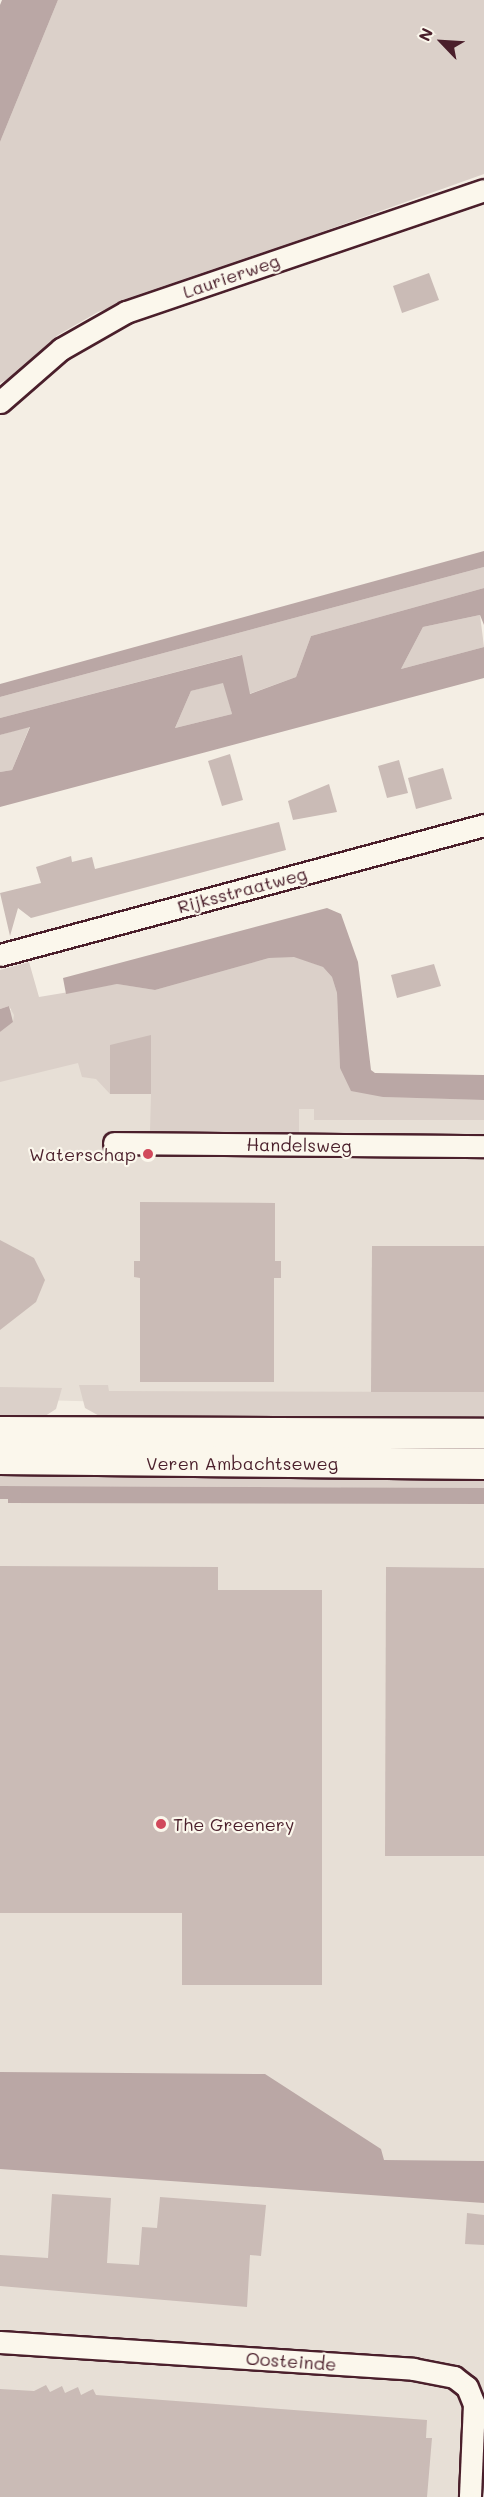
<!DOCTYPE html>
<style>
body{margin:0}
#map{position:relative;width:484px;height:2497px;overflow:hidden;background:#f4eee4;font-family:Mali,sans-serif}
div>[style]{position:absolute}
[style*='--x']{left:calc(var(--x)*1px);top:calc(var(--y)*1px);width:calc(var(--w)*1px);rotate:calc(var(--a)*1deg)}
.built>*{inset:0;background:#e7dfd6}
.green>*{inset:0;background:#dbd0c9}
.water>*{inset:0;background:#baa7a5}
.building>*{inset:0;background:#cabbb6}
.roads{filter:drop-shadow(2px 0 #4a1f2b) drop-shadow(-2px 0 #4a1f2b) drop-shadow(0 2px #4a1f2b) drop-shadow(0 -2px #4a1f2b)}
.minor>*{height:21px;margin:-10.5px;padding:0 10.5px;transform-origin:10.5px;border-radius:10.5px;background:#fbf7ec}
.secondary>*{height:30px;margin:-15px;padding:0 15px;transform-origin:15px;border-radius:15px;background:#fbf7ec}
.dots>*{width:16px;height:16px;translate:-50% -50%;box-sizing:border-box;border:3px solid #fbf7ec;border-radius:50%}
span{translate:-50% -50%;white-space:nowrap;text-align:center;line-height:1.15;-webkit-text-stroke:4.5px #fbf7ec;paint-order:stroke}
.street-label{font-size:18px;color:#4a1f2b}
.poi-label{font-size:18px;color:#4a1f2b}
.right{translate:-100% -50%;text-align:right}
.left{translate:0 -50%;text-align:left}
.north{position:absolute;left:412px;top:12px;width:60px;height:60px;-webkit-text-stroke:4px #fbf7ec;paint-order:stroke;rotate:295deg;font-size:16px;font-weight:700;line-height:24px;text-align:center;color:#4a1f2b}
.north::after{content:'';display:block;margin:auto;width:21px;height:27px;background:#4a1f2b;clip-path:polygon(50% 0,100% 100%,50% 72%,0 100%)}
</style>
<div id="map">
<div class="built">
<i style="clip-path:polygon(330px 918px,365px 1079px,484px 1082px,484px 2497px,0 2497px,0 1487px,340px 1499px,347px 1408px,0 1399px,0 1013px)"></i>
</div>
<div class="green">
<i style="clip-path:polygon(58px 0,484px 0,484px 174px,98px 312px,58px 335px,16px 375px,0 383px,0 142px)"></i>
<i style="clip-path:polygon(484px 567px,484px 588px,311px 636px,296px 677px,249px 694px,241px 655px,0 718px,0 697px)"></i>
<i style="clip-path:polygon(480px 615px,484px 647px,401px 669px,423px 627px)"></i>
<i style="clip-path:polygon(224px 682px,232px 714px,175px 728px,191px 691px)"></i>
<i style="clip-path:polygon(30px 726px,12px 770px,0 772px,0 735px)"></i>
<i style="clip-path:polygon(294px 956px,323px 967px,332px 977px,337px 993px,340px 1068px,383px 1097px,484px 1100px,484px 1120px,314px 1120px,314px 1109px,299px 1109px,299px 1133px,150px 1131px,151px 1094px,110px 1094px,96px 1079px,82px 1077px,78px 1063px,0 1082px,0 1032px,13px 1022px,14px 1015px,9px 1006px,0 1009px,0 970px,29px 962px,39px 997px,117px 984px,155px 990px,269px 958px)"></i>
<i style="clip-path:polygon(79px 1385px,108px 1385px,109px 1391px,484px 1392px,484px 1417px,103px 1418px,85px 1408px)"></i>
<i style="clip-path:polygon(0 1387px,62px 1388px,56px 1409px,39px 1420px,0 1419px)"></i>
<i style="clip-path:polygon(0 1468px,484px 1471px,484px 1488px,0 1486px)"></i>
</div>
<div class="water">
<i style="clip-path:polygon(2px 0,58px 0,0 142px,0 5px)"></i>
<i style="clip-path:polygon(484px 551px,484px 567px,0 697px,0 684px)"></i>
<i style="clip-path:polygon(evenodd,484px 588px,484px 625px,480px 615px,423px 627px,401px 669px,484px 647px,484px 678px,0 807px,0 772px,12px 770px,30px 727px,0 735px,0 718px,242px 655px,250px 694px,296px 677px,311px 636px,484px 588px,223px 683px,232px 714px,175px 728px,191px 691px,223px 683px)"></i>
<i style="clip-path:polygon(327px 908px,341px 914px,358px 962px,371px 1070px,375px 1073px,484px 1075px,484px 1100px,383px 1097px,351px 1091px,340px 1068px,337px 993px,332px 977px,323px 967px,294px 957px,269px 958px,155px 990px,117px 984px,66px 994px,63px 978px)"></i>
<i style="clip-path:polygon(9px 1006px,13px 1022px,0 1032px,0 1009px)"></i>
<i style="clip-path:polygon(0 1486px,484px 1488px,484px 1504px,8px 1503px,8px 1499px,0 1499px)"></i>
<i style="clip-path:polygon(0 2072px,265px 2074px,381px 2149px,384px 2160px,484px 2161px,484px 2203px,0 2169px)"></i>
</div>
<div class="building">
<i style="clip-path:polygon(429px 273px,439px 300px,402px 313px,393px 286px)"></i>
<i style="clip-path:polygon(230px 754px,243px 800px,222px 806px,208px 761px)"></i>
<i style="clip-path:polygon(399px 760px,408px 793px,387px 798px,378px 766px)"></i>
<i style="clip-path:polygon(443px 768px,452px 799px,416px 809px,408px 778px)"></i>
<i style="clip-path:polygon(329px 784px,337px 812px,293px 820px,288px 801px)"></i>
<i style="clip-path:polygon(279px 822px,286px 850px,31px 918px,18px 908px,10px 936px,0 893px,41px 883px,36px 867px,71px 856px,72px 862px,92px 857px,95px 869px)"></i>
<i style="clip-path:polygon(434px 964px,441px 986px,397px 998px,391px 975px)"></i>
<i style="clip-path:polygon(151px 1035px,151px 1094px,110px 1094px,110px 1045px)"></i>
<i style="clip-path:polygon(140px 1202px,275px 1203px,275px 1261px,281px 1261px,281px 1278px,274px 1278px,274px 1382px,140px 1382px,140px 1278px,134px 1277px,134px 1261px,140px 1261px)"></i>
<i style="clip-path:polygon(0 1240px,34px 1258px,45px 1280px,36px 1302px,0 1330px)"></i>
<i style="clip-path:polygon(372px 1246px,484px 1246px,484px 1392px,371px 1392px)"></i>
<i style="clip-path:polygon(0 1566px,218px 1567px,218px 1590px,322px 1590px,322px 1985px,182px 1985px,182px 1913px,0 1913px)"></i>
<i style="clip-path:polygon(386px 1567px,484px 1568px,484px 1856px,385px 1856px)"></i>
<i style="clip-path:polygon(52px 2194px,111px 2198px,107px 2263px,139px 2265px,142px 2227px,157px 2228px,160px 2197px,266px 2205px,261px 2256px,250px 2255px,247px 2307px,0 2286px,0 2255px,48px 2258px)"></i>
<i style="clip-path:polygon(467px 2213px,484px 2215px,484px 2245px,465px 2244px)"></i>
<i style="clip-path:polygon(46px 2385px,50px 2392px,62px 2386px,65px 2393px,78px 2387px,81px 2395px,93px 2389px,96px 2395px,427px 2420px,426px 2438px,432px 2438px,427px 2497px,0 2497px,0 2389px,34px 2391px)"></i>
</div>
<div class="roads">
<div class="minor">
<i style="--x:0;--y:402;--w:81;--a:-41"></i>
<i style="--x:61;--y:349;--w:75;--a:-29.6"></i>
<i style="--x:126;--y:312;--w:378;--a:-18.8"></i>
<i style="--x:0;--y:955;--w:501;--a:-15.03"></i>
<i style="--x:114;--y:1143;--w:370;--a:0.5"></i>
<i style="--x:0;--y:2342;--w:414;--a:3.7"></i>
<i style="--x:413;--y:2369;--w:42;--a:11"></i>
<i style="--x:454;--y:2377;--w:16;--a:38"></i>
<i style="--x:467;--y:2387;--w:18;--a:68"></i>
<i style="--x:474;--y:2404;--w:93;--a:92.5"></i>
</div>
<div class="secondary">
<i style="--x:0;--y:1432;--w:484;--a:0.2"></i>
<i style="--x:0;--y:1459;--w:484;--a:0.6"></i>
</div>
</div>
<div class="dots">
<i style="left:148px;top:1154px;background:#d1495b"></i>
<i style="left:161px;top:1824px;background:#d1495b"></i>
</div>
<div class="street-label">
<span style="left:231px;top:276px;rotate:-19deg">Laurierweg</span>
<span style="left:242px;top:890px;rotate:-15deg">Rijksstraatweg</span>
<span style="left:299px;top:1145px;rotate:1deg">Handelsweg</span>
<span style="left:242px;top:1463px">Veren Ambachtseweg</span>
<span style="left:291px;top:2361px;rotate:4deg">Oosteinde</span>
</div>
<div class="poi-label">
<span class="right" style="left:136px;top:1154px">Waterschap</span>
<span class="left" style="left:173px;top:1824px">The Greenery</span>
</div>
<div class="north">N</div>
</div>
